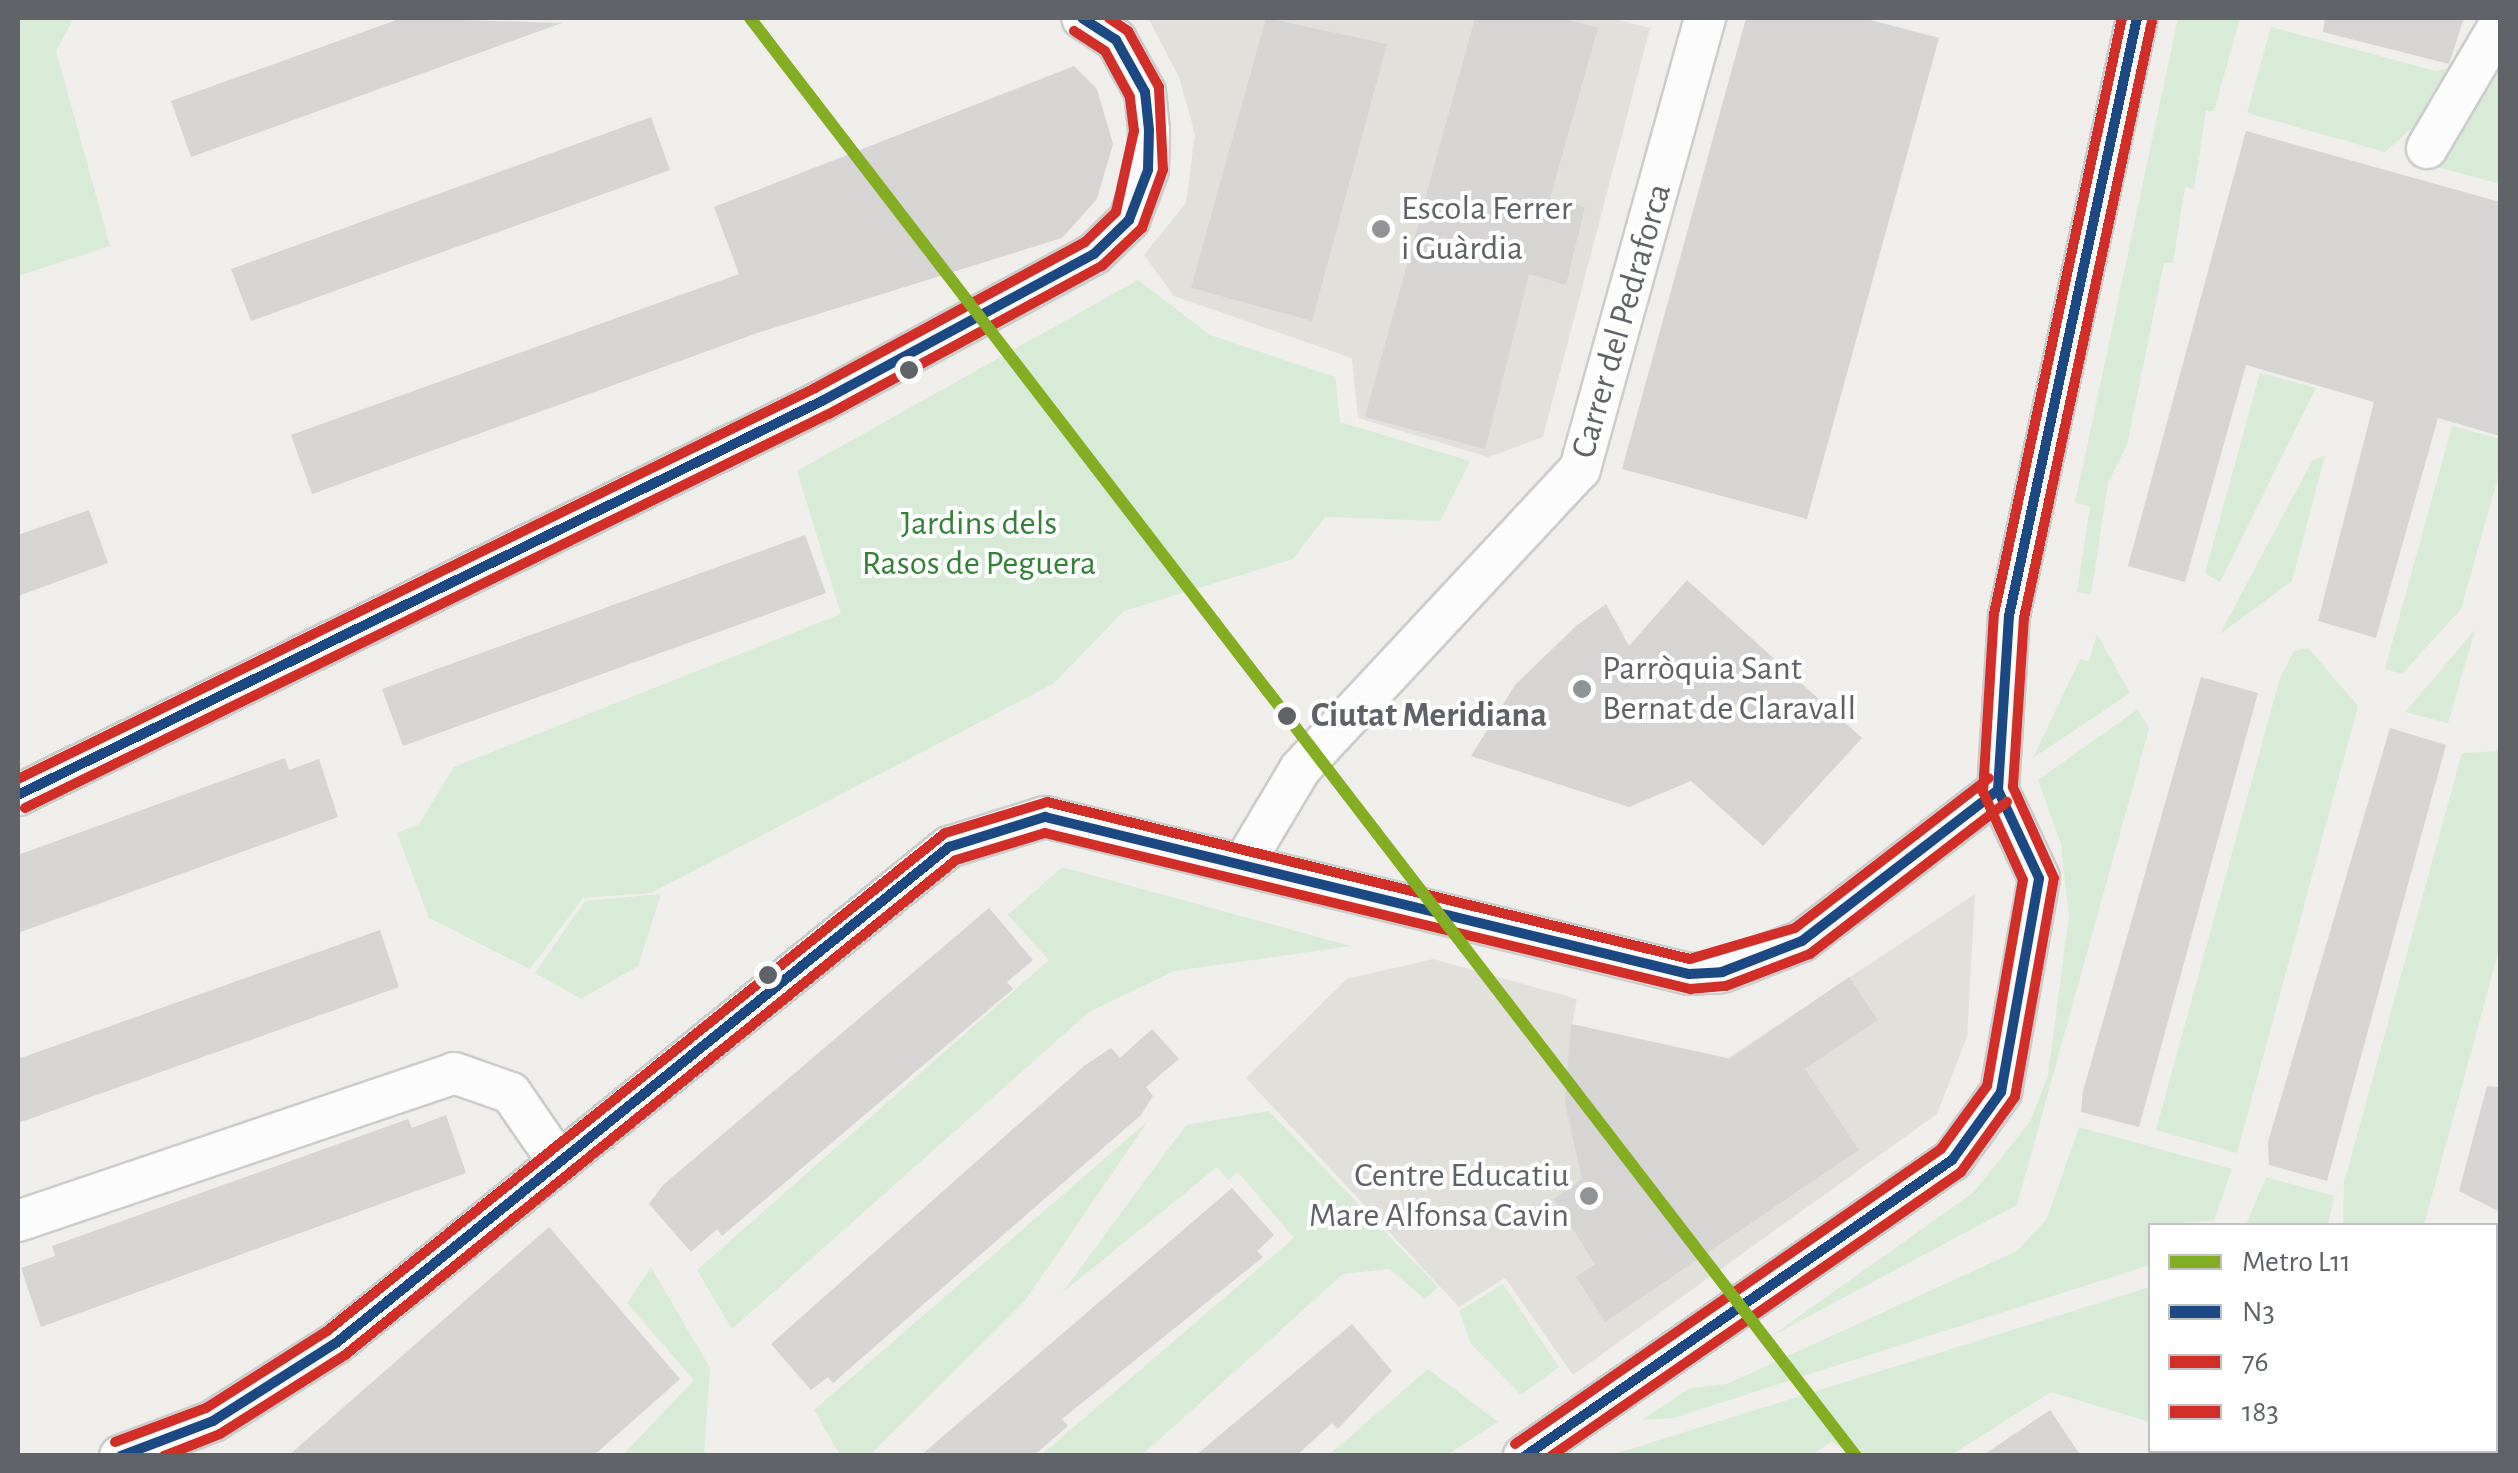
<!DOCTYPE html>
<meta charset="utf-8">
<style>
body{margin:0}
#map{position:relative;width:2518px;height:1473px;overflow:hidden;background:#efeeea;font-family:"Alegreya Sans",sans-serif}
div>[style]{position:absolute}
[style*='--x']{left:calc(var(--x)*1px);top:calc(var(--y)*1px);width:calc(var(--w)*1px);rotate:calc(var(--a)*1deg)}
.education>*{inset:0;background:#e2e0da}
.green>*{inset:0;background:#d8ebd6}
.building>*{inset:0;background:#d6d5d3}
.roads{filter:drop-shadow(2px 0 #cbcccc) drop-shadow(-2px 0 #cbcccc) drop-shadow(0 2px #cbcccc) drop-shadow(0 -2px #cbcccc)}
.street>*{height:40px;margin:-20px;padding:0 20px;transform-origin:20px;border-radius:20px;background:#fdfcfc}
.bus-1>*{height:10px;margin:-5px;padding:0 5px;transform-origin:5px;border-radius:5px;background:#1c4883}
.bus-2>*{height:10px;margin:-5px;padding:0 5px;transform-origin:5px;border-radius:5px;background:#d02e26}
.bus-3>*{height:10px;margin:-5px;padding:0 5px;transform-origin:5px;border-radius:5px;background:#d02e26}
.metro-1>*{height:12px;margin:-6px;padding:0 6px;transform-origin:6px;border-radius:6px;background:#83ae24}
.dots>*{width:28px;height:28px;translate:-50% -50%;box-sizing:border-box;border:5px solid #fff;border-radius:50%}
span{translate:-50% -50%;white-space:nowrap;text-align:center;line-height:1.15;-webkit-text-stroke:8px #fff;paint-order:stroke}
.poi-label{font-size:35px;color:#5f6368}
.left{translate:0 -50%;text-align:left}
.right{translate:-100% -50%;text-align:right}
.street-label{font-size:35px;color:#5f6368}
.park-label{font-size:35px;color:#348238}
.stop-label{font-size:35px;color:#5f6368;font-weight:700}
.frame{position:absolute;inset:0;border:20px solid #5f6368;pointer-events:none}
.legend{position:absolute;left:2148px;top:1223px;width:350px;height:230px;box-sizing:border-box;background:#fff;border:2px solid #bfc1c3;margin:0;padding:12px 18px;list-style:none;font-size:30px;color:#5f6368}
.legend li{display:flex;align-items:center;gap:20px;height:50px}
.legend b{width:50px;border:2px solid #bfc1c3}
</style>
<div id="map">
<div class="education">
<i style="clip-path:polygon(1148px 18px,1611px 18px,1650px 28px,1543px 437px,1488px 457px,1358px 418px,1352px 358px,1174px 296px,1144px 255px,1186px 203px,1195px 134px,1179px 77px)"></i>
<i style="clip-path:polygon(1975px 894px,1967px 1037px,1937px 1114px,1573px 1375px,1505px 1278px,1459px 1307px,1246px 1078px,1347px 979px,1433px 959px,1577px 999px,1572px 1024px,1728px 1058px)"></i>
</div>
<div class="green">
<i style="clip-path:polygon(18px 18px,74px 18px,56px 51px,110px 246px,18px 276px)"></i>
<i style="clip-path:polygon(2178px 18px,2240px 18px,2214px 111px,2206px 111px,2194px 189px,2185px 187px,2173px 263px,2164px 263px,2127px 445px,2108px 483px,2091px 595px,2077px 592px,2090px 506px,2075px 503px)"></i>
<i style="clip-path:polygon(2271px 27px,2436px 71px,2455px 66px,2427px 114px,2385px 152px,2247px 113px)"></i>
<i style="clip-path:polygon(2500px 58px,2500px 184px,2437px 167px)"></i>
<i style="clip-path:polygon(1138px 280px,1210px 335px,1335px 377px,1340px 422px,1470px 461px,1440px 521px,1325px 517px,1293px 559px,1124px 611px,1053px 684px,651px 893px,583px 898px,530px 969px,429px 918px,397px 833px,419px 824px,454px 767px,841px 614px,797px 471px)"></i>
<i style="clip-path:polygon(2260px 373px,2316px 388px,2220px 582px,2205px 573px)"></i>
<i style="clip-path:polygon(2452px 426px,2500px 439px,2500px 470px,2461px 609px,2402px 674px,2385px 669px)"></i>
<i style="clip-path:polygon(2325px 455px,2292px 581px,2220px 634px,2312px 461px)"></i>
<i style="clip-path:polygon(2475px 630px,2448px 723px,2405px 712px)"></i>
<i style="clip-path:polygon(2097px 634px,2130px 693px,2033px 758px,2080px 659px,2089px 661px)"></i>
<i style="clip-path:polygon(2308px 648px,2358px 706px,2237px 1153px,2156px 1130px,2280px 678px,2294px 651px)"></i>
<i style="clip-path:polygon(2138px 709px,2149px 729px,2017px 1205px,1770px 1337px,1974px 1192px,2030px 1122px,2048px 1075px,2069px 916px,2061px 844px,2038px 780px)"></i>
<i style="clip-path:polygon(2500px 751px,2500px 946px,2424px 1225px,2343px 1225px,2344px 1183px,2462px 753px)"></i>
<i style="clip-path:polygon(1062px 867px,1351px 946px,1174px 971px,1089px 1012px,732px 1329px,697px 1270px,1049px 960px,1008px 915px)"></i>
<i style="clip-path:polygon(661px 894px,638px 966px,581px 999px,535px 973px,585px 901px)"></i>
<i style="clip-path:polygon(1269px 1111px,1438px 1287px,1425px 1299px,1389px 1269px,1343px 1274px,1142px 1455px,1041px 1455px,1294px 1238px,1238px 1172px,1228px 1180px,1217px 1167px,1062px 1293px,1186px 1125px)"></i>
<i style="clip-path:polygon(1148px 1121px,1024px 1302px,870px 1455px,840px 1455px,814px 1410px)"></i>
<i style="clip-path:polygon(2079px 1127px,2232px 1169px,2214px 1220px,2150px 1226px,2150px 1265px,1673px 1418px,1642px 1420px,1690px 1388px,1727px 1384px,2017px 1251px,2047px 1219px)"></i>
<i style="clip-path:polygon(2266px 1177px,2334px 1196px,2328px 1225px,2246px 1225px)"></i>
<i style="clip-path:polygon(651px 1267px,710px 1368px,704px 1455px,623px 1455px,694px 1380px,627px 1303px)"></i>
<i style="clip-path:polygon(1503px 1284px,1559px 1367px,1521px 1395px,1471px 1344px,1459px 1311px)"></i>
<i style="clip-path:polygon(2150px 1287px,2150px 1422px,2051px 1392px,1951px 1455px,1858px 1455px,1831px 1442px,1812px 1455px,1611px 1455px)"></i>
<i style="clip-path:polygon(1428px 1369px,1498px 1422px,1447px 1455px,1329px 1455px)"></i>
</div>
<div class="building">
<i style="clip-path:polygon(402px 18px,562px 23px,191px 157px,171px 101px)"></i>
<i style="clip-path:polygon(1266px 18px,1387px 44px,1312px 321px,1191px 288px)"></i>
<i style="clip-path:polygon(1475px 18px,1561px 18px,1598px 28px,1550px 198px,1585px 207px,1566px 285px,1529px 274px,1485px 449px,1365px 417px)"></i>
<i style="clip-path:polygon(1746px 18px,1863px 18px,1939px 38px,1807px 519px,1622px 469px)"></i>
<i style="clip-path:polygon(2325px 18px,2464px 18px,2449px 64px,2323px 32px)"></i>
<i style="clip-path:polygon(1074px 66px,1097px 89px,1113px 144px,1097px 199px,1062px 238px,760px 332px,312px 494px,291px 435px,739px 274px,714px 207px)"></i>
<i style="clip-path:polygon(651px 117px,670px 170px,251px 321px,231px 269px)"></i>
<i style="clip-path:polygon(2246px 131px,2500px 202px,2500px 436px,2438px 418px,2376px 638px,2318px 621px,2374px 402px,2246px 365px,2185px 582px,2128px 566px)"></i>
<i style="clip-path:polygon(89px 510px,108px 563px,18px 596px,18px 535px)"></i>
<i style="clip-path:polygon(805px 535px,826px 593px,403px 746px,382px 689px)"></i>
<i style="clip-path:polygon(1687px 580px,1862px 738px,1763px 846px,1691px 781px,1629px 807px,1471px 756px,1515px 685px,1576px 626px,1606px 604px,1629px 646px)"></i>
<i style="clip-path:polygon(2201px 677px,2258px 693px,2139px 1127px,2081px 1112px,2083px 1091px)"></i>
<i style="clip-path:polygon(2390px 728px,2446px 745px,2327px 1181px,2269px 1165px,2268px 1142px)"></i>
<i style="clip-path:polygon(285px 758px,289px 770px,319px 759px,338px 817px,18px 933px,18px 855px)"></i>
<i style="clip-path:polygon(989px 908px,1033px 960px,1007px 982px,1013px 989px,722px 1236px,717px 1229px,691px 1252px,649px 1204px,663px 1185px)"></i>
<i style="clip-path:polygon(380px 930px,399px 987px,18px 1123px,18px 1059px)"></i>
<i style="clip-path:polygon(1849px 977px,1878px 1020px,1805px 1069px,1859px 1150px,1605px 1322px,1576px 1277px,1595px 1264px,1554px 1199px,1582px 1179px,1565px 1103px,1571px 1024px,1730px 1059px)"></i>
<i style="clip-path:polygon(1152px 1029px,1179px 1059px,1146px 1087px,1153px 1096px,1141px 1115px,833px 1383px,828px 1377px,811px 1390px,771px 1344px,1084px 1066px,1111px 1048px,1120px 1058px)"></i>
<i style="clip-path:polygon(2487px 1086px,2500px 1087px,2500px 1212px,2459px 1191px)"></i>
<i style="clip-path:polygon(446px 1115px,466px 1173px,41px 1327px,21px 1268px,55px 1256px,52px 1246px,408px 1119px,412px 1128px)"></i>
<i style="clip-path:polygon(1232px 1188px,1274px 1235px,1257px 1251px,1263px 1257px,1062px 1419px,1068px 1426px,1033px 1456px,920px 1456px)"></i>
<i style="clip-path:polygon(549px 1227px,680px 1379px,593px 1456px,288px 1456px)"></i>
<i style="clip-path:polygon(1352px 1324px,1392px 1371px,1338px 1429px,1332px 1423px,1296px 1456px,1195px 1456px)"></i>
<i style="clip-path:polygon(2050px 1410px,2081px 1456px,1982px 1456px)"></i>
</div>
<div class="roads">
<div class="street">
<i style="--x:2427;--y:148;--w:144;--a:-59.5"></i>
<i style="--x:18;--y:795;--w:895;--a:-26.11"></i>
<i style="--x:822;--y:401;--w:309;--a:-28.4"></i>
<i style="--x:1094;--y:254;--w:49;--a:-44.2"></i>
<i style="--x:1129;--y:220;--w:53;--a:-69.2"></i>
<i style="--x:1148;--y:170;--w:40;--a:-88.6"></i>
<i style="--x:1149;--y:130;--w:38;--a:-96"></i>
<i style="--x:1145;--y:92;--w:60;--a:-119.1"></i>
<i style="--x:1116;--y:40;--w:40;--a:-147.1"></i>
<i style="--x:1244;--y:863;--w:109;--a:-59.2"></i>
<i style="--x:1300;--y:769;--w:410;--a:-47"></i>
<i style="--x:1580;--y:469;--w:468;--a:-74.5"></i>
<i style="--x:18;--y:1221;--w:460;--a:-18.7"></i>
<i style="--x:454;--y:1073;--w:60;--a:19.3"></i>
<i style="--x:511;--y:1093;--w:81;--a:55.5"></i>
<i style="--x:2496;--y:1429;--w:8;--a:-60"></i>
<i style="--x:120;--y:1456;--w:99;--a:-20.6"></i>
<i style="--x:213;--y:1421;--w:146;--a:-32.4"></i>
<i style="--x:336;--y:1343;--w:789;--a:-38.98"></i>
<i style="--x:949;--y:847;--w:101;--a:-17.4"></i>
<i style="--x:1045;--y:817;--w:663;--a:13.7"></i>
<i style="--x:1689;--y:974;--w:33;--a:-3"></i>
<i style="--x:1722;--y:972;--w:86;--a:-21.2"></i>
<i style="--x:1802;--y:941;--w:247;--a:-37.6"></i>
<i style="--x:1524;--y:1456;--w:520;--a:-34.67"></i>
<i style="--x:1952;--y:1160;--w:84;--a:-54.2"></i>
<i style="--x:2001;--y:1092;--w:217;--a:-79.9"></i>
<i style="--x:2039;--y:878;--w:97;--a:-115"></i>
<i style="--x:1998;--y:790;--w:174;--a:-86.4"></i>
<i style="--x:2009;--y:616;--w:612;--a:-77.92"></i>
</div>
</div>
<div class="bus-1">
<i style="--x:18;--y:795;--w:895;--a:-26.11"></i>
<i style="--x:822;--y:401;--w:309;--a:-28.4"></i>
<i style="--x:1094;--y:254;--w:49;--a:-44.2"></i>
<i style="--x:1129;--y:220;--w:53;--a:-69.2"></i>
<i style="--x:1148;--y:170;--w:40;--a:-88.6"></i>
<i style="--x:1149;--y:130;--w:38;--a:-96"></i>
<i style="--x:1145;--y:92;--w:60;--a:-119.1"></i>
<i style="--x:1116;--y:40;--w:40;--a:-147.1"></i>
<i style="--x:121;--y:1456;--w:98;--a:-20.8"></i>
<i style="--x:213;--y:1421;--w:146;--a:-32.4"></i>
<i style="--x:336;--y:1343;--w:789;--a:-38.98"></i>
<i style="--x:949;--y:847;--w:101;--a:-17.4"></i>
<i style="--x:1045;--y:817;--w:663;--a:13.7"></i>
<i style="--x:1689;--y:974;--w:33;--a:-3"></i>
<i style="--x:1722;--y:972;--w:86;--a:-21.2"></i>
<i style="--x:1802;--y:941;--w:247;--a:-37.6"></i>
<i style="--x:1525;--y:1456;--w:520;--a:-34.73"></i>
<i style="--x:1952;--y:1160;--w:84;--a:-54.2"></i>
<i style="--x:2001;--y:1092;--w:217;--a:-79.9"></i>
<i style="--x:2039;--y:878;--w:97;--a:-115"></i>
<i style="--x:1998;--y:790;--w:174;--a:-86.4"></i>
<i style="--x:2009;--y:616;--w:612;--a:-77.92"></i>
</div>
<div class="bus-2">
<i style="--x:25;--y:808;--w:895;--a:-26.11"></i>
<i style="--x:829;--y:414;--w:311;--a:-28.5"></i>
<i style="--x:1102;--y:266;--w:55;--a:-43.5"></i>
<i style="--x:1142;--y:228;--w:62;--a:-70.1"></i>
<i style="--x:1163;--y:170;--w:83;--a:-92.8"></i>
<i style="--x:1159;--y:87;--w:64;--a:-119"></i>
<i style="--x:1128;--y:31;--w:23;--a:-146"></i>
<i style="--x:164;--y:1456;--w:60;--a:-21.4"></i>
<i style="--x:220;--y:1434;--w:148;--a:-32.3"></i>
<i style="--x:345;--y:1355;--w:786;--a:-39.01"></i>
<i style="--x:956;--y:860;--w:93;--a:-16.9"></i>
<i style="--x:1045;--y:833;--w:664;--a:13.6"></i>
<i style="--x:1690;--y:989;--w:36;--a:-5"></i>
<i style="--x:1726;--y:986;--w:90;--a:-20.9"></i>
<i style="--x:1810;--y:954;--w:249;--a:-37.7"></i>
<i style="--x:1551;--y:1456;--w:499;--a:-34.7"></i>
<i style="--x:1961;--y:1172;--w:92;--a:-54.2"></i>
<i style="--x:2015;--y:1097;--w:222;--a:-79.9"></i>
<i style="--x:2054;--y:878;--w:100;--a:-114.3"></i>
<i style="--x:2013;--y:787;--w:169;--a:-86.3"></i>
<i style="--x:2024;--y:618;--w:611;--a:-77.9"></i>
</div>
<div class="bus-3">
<i style="--x:18;--y:779;--w:888;--a:-26.13"></i>
<i style="--x:815;--y:388;--w:307;--a:-28.4"></i>
<i style="--x:1085;--y:242;--w:43;--a:-44.1"></i>
<i style="--x:1116;--y:212;--w:83;--a:-77.5"></i>
<i style="--x:1134;--y:131;--w:34;--a:-97"></i>
<i style="--x:1130;--y:97;--w:52;--a:-118.5"></i>
<i style="--x:1105;--y:51;--w:37;--a:-147"></i>
<i style="--x:115;--y:1442;--w:97;--a:-20.5"></i>
<i style="--x:206;--y:1408;--w:143;--a:-32.5"></i>
<i style="--x:327;--y:1331;--w:794;--a:-38.86"></i>
<i style="--x:945;--y:833;--w:107;--a:-16.9"></i>
<i style="--x:1047;--y:802;--w:662;--a:13.72"></i>
<i style="--x:1690;--y:959;--w:109;--a:-16.4"></i>
<i style="--x:1795;--y:928;--w:245;--a:-37.7"></i>
<i style="--x:1515;--y:1444;--w:518;--a:-34.7"></i>
<i style="--x:1941;--y:1149;--w:78;--a:-53.9"></i>
<i style="--x:1987;--y:1086;--w:209;--a:-80.1"></i>
<i style="--x:2023;--y:880;--w:97;--a:-114.4"></i>
<i style="--x:1983;--y:792;--w:178;--a:-86.5"></i>
<i style="--x:1994;--y:614;--w:610;--a:-77.88"></i>
</div>
<div class="metro-1">
<i style="--x:750;--y:18;--w:1814;--a:52.44"></i>
</div>
<div class="dots">
<i style="left:1381px;top:229px;background:#919496"></i>
<i style="left:909px;top:370px;background:#5f6368"></i>
<i style="left:1582px;top:689px;background:#919496"></i>
<i style="left:1287px;top:716px;background:#5f6368"></i>
<i style="left:768px;top:975px;background:#5f6368"></i>
<i style="left:1589px;top:1196px;background:#919496"></i>
</div>
<div class="poi-label">
<span class="left" style="left:1401px;top:229px">Escola Ferrer<br>i Guàrdia</span>
<span class="left" style="left:1602px;top:689px">Parròquia Sant<br>Bernat de Claravall</span>
<span class="right" style="left:1569px;top:1196px">Centre Educatiu<br>Mare Alfonsa Cavin</span>
</div>
<div class="street-label">
<span style="left:1622px;top:321px;rotate:-74deg">Carrer del Pedraforca</span>
</div>
<div class="park-label">
<span style="left:979px;top:544px">Jardins dels<br>Rasos de Peguera</span>
</div>
<div class="stop-label">
<span class="left" style="left:1311px;top:716px">Ciutat Meridiana</span>
</div>
<div class="frame"></div>
<ul class="legend">
<li><b style="height:12px;background:#83ae24"></b>Metro L11</li>
<li><b style="height:12px;background:#1c4883"></b>N3</li>
<li><b style="height:12px;background:#d02e26"></b>76</li>
<li><b style="height:12px;background:#d02e26"></b>183</li>
</ul>
</div>
